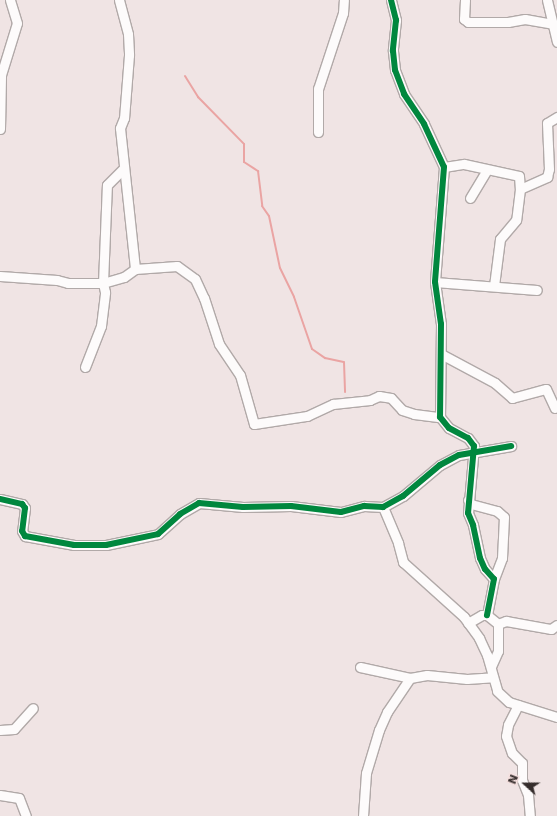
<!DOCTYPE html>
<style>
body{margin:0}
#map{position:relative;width:557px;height:816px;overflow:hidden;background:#f0e4e4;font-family:"DejaVu Sans",sans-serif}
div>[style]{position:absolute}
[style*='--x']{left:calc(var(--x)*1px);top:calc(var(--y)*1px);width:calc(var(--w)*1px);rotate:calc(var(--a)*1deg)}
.stream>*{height:2px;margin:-1px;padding:0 1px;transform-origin:1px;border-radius:1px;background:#eaa4a3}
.roads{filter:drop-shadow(1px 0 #b1a9a8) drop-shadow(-1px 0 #b1a9a8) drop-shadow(0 1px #b1a9a8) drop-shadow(0 -1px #b1a9a8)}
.minor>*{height:9px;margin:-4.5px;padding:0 4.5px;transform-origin:4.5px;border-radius:4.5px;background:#fdfbfb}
.cycleway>*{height:6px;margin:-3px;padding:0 3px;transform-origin:3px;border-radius:3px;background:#00873e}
span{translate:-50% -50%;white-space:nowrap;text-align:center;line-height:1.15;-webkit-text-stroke:4px #f5e0df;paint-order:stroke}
.north{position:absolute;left:505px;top:764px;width:40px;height:40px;-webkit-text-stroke:3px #f5e0df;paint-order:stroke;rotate:291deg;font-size:11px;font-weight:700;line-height:16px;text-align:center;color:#352d2c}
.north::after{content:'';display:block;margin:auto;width:14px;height:18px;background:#352d2c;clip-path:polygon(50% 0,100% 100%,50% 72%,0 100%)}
</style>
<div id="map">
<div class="stream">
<i style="--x:185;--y:76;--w:25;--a:58"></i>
<i style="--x:198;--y:97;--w:66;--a:45.6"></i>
<i style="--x:244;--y:144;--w:18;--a:90"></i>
<i style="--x:244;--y:162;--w:17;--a:33"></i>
<i style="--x:258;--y:171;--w:35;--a:83"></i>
<i style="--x:262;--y:206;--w:12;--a:55"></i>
<i style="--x:269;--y:216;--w:53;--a:78.1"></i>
<i style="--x:280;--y:268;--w:32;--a:64"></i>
<i style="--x:294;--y:297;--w:55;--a:70.9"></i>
<i style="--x:312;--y:349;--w:16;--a:35"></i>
<i style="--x:325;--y:358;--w:19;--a:12"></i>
<i style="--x:344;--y:362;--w:30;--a:88"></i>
</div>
<div class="roads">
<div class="minor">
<i style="--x:119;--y:0;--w:35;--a:75"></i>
<i style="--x:128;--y:34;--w:21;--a:87"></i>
<i style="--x:129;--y:55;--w:63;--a:94.5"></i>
<i style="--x:124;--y:118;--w:11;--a:112"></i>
<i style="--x:120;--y:128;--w:142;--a:83.9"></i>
<i style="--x:391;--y:0;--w:21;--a:76"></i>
<i style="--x:396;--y:20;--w:31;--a:96"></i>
<i style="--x:393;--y:51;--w:19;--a:84"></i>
<i style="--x:395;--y:70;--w:26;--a:69"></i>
<i style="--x:404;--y:94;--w:36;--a:56"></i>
<i style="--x:424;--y:124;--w:47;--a:65.1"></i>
<i style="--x:444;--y:167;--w:115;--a:94.5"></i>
<i style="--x:435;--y:282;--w:42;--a:81.9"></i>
<i style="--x:441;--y:324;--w:93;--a:90.6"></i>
<i style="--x:440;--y:417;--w:14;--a:51"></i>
<i style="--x:449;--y:428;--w:21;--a:28"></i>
<i style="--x:468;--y:438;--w:10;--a:53"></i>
<i style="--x:474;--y:446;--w:67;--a:95.1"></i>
<i style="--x:468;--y:513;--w:13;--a:67"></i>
<i style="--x:473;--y:525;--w:34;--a:78"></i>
<i style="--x:480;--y:558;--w:12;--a:66"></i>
<i style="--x:485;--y:569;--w:13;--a:48"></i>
<i style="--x:494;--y:579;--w:37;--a:101"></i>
<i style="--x:465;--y:0;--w:19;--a:93"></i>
<i style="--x:464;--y:19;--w:5;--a:37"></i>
<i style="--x:468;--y:22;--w:40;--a:0"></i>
<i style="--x:508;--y:22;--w:17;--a:-10"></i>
<i style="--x:525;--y:19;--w:28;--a:10"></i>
<i style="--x:547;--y:0;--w:43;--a:76.6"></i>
<i style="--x:0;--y:129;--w:54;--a:-88.9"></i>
<i style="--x:1;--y:75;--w:54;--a:-72.9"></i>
<i style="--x:17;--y:23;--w:24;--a:-107"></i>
<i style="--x:318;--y:132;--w:43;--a:-90"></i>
<i style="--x:318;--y:89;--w:80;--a:-71.8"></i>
<i style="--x:343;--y:13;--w:13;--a:-86"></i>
<i style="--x:444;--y:167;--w:20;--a:-9"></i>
<i style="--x:464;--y:164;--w:56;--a:12.3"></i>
<i style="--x:519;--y:176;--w:13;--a:86"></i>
<i style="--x:520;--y:189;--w:31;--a:97"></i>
<i style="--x:516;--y:220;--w:25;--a:130"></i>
<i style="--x:500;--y:239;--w:47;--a:97.3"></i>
<i style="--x:520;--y:189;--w:30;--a:-24"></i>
<i style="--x:547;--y:177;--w:8;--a:-76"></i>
<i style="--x:549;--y:169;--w:46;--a:-92.5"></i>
<i style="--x:547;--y:123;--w:12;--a:-31"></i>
<i style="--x:470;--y:198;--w:33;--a:-59"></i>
<i style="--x:0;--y:276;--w:57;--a:4"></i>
<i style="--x:57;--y:280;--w:11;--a:15"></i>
<i style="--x:68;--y:283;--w:35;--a:0"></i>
<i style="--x:103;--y:283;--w:98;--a:-87.7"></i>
<i style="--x:107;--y:185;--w:24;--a:-45"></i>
<i style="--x:435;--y:282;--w:102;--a:4.5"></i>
<i style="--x:441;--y:354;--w:61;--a:28.2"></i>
<i style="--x:495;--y:383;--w:23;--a:41"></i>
<i style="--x:512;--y:398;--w:35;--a:-15"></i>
<i style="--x:546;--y:389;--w:21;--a:65"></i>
<i style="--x:85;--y:367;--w:44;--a:-68.7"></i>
<i style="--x:101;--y:326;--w:34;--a:-83"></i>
<i style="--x:105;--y:292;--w:9;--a:-103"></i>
<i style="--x:103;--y:283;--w:22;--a:-16"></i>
<i style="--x:124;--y:277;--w:14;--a:-36"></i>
<i style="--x:135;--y:269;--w:42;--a:-4.1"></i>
<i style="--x:177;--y:266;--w:22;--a:36"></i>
<i style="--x:195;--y:279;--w:21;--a:65"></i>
<i style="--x:204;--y:298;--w:48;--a:71.9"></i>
<i style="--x:219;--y:344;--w:37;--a:56"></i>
<i style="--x:240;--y:375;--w:51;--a:74.1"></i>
<i style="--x:254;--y:424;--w:54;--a:-8.6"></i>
<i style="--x:307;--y:416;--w:29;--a:-25"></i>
<i style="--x:333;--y:404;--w:37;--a:-6"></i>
<i style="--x:370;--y:400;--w:10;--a:-24"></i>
<i style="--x:379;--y:396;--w:12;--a:9"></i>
<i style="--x:391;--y:398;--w:16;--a:47"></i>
<i style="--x:402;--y:410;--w:13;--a:18"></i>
<i style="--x:414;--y:414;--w:26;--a:7"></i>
<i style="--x:0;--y:499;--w:23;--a:13"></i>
<i style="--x:22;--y:504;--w:5;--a:53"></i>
<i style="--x:25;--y:508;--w:23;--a:97"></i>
<i style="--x:22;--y:531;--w:6;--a:59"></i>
<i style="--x:25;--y:536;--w:50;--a:10.4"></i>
<i style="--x:74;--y:545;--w:32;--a:0"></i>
<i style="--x:106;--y:545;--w:53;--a:-11.9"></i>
<i style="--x:158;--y:534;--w:30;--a:-42"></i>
<i style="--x:180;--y:514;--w:22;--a:-30"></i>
<i style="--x:199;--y:503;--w:44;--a:5.2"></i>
<i style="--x:243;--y:507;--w:48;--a:-1.2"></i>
<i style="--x:291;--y:506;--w:50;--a:6.8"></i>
<i style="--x:341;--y:512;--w:24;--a:-15"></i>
<i style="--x:364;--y:506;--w:19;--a:3"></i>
<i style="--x:383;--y:507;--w:23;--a:-29"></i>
<i style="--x:403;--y:496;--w:48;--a:-40"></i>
<i style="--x:440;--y:465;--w:21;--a:-28"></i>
<i style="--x:459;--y:455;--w:53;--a:-9.8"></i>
<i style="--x:468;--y:500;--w:5;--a:53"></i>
<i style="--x:471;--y:504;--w:27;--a:15"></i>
<i style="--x:497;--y:511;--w:9;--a:41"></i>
<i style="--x:504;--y:517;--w:41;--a:92.8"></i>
<i style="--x:502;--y:558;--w:22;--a:111"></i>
<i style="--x:383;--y:507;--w:39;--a:67"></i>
<i style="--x:398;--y:543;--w:20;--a:75"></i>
<i style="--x:403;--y:562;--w:82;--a:42"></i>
<i style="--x:464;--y:617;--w:26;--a:54"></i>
<i style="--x:479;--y:638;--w:19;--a:65"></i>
<i style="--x:487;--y:655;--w:37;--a:74"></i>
<i style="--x:497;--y:691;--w:16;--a:43"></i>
<i style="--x:509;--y:702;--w:50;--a:17.4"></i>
<i style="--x:468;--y:623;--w:16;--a:-30"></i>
<i style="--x:482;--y:615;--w:5;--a:0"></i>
<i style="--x:487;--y:615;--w:14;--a:39"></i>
<i style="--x:498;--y:624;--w:27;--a:90"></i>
<i style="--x:498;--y:651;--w:17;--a:114"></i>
<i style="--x:498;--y:624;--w:9;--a:-21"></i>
<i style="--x:506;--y:621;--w:46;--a:10.1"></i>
<i style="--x:551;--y:629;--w:7;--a:-34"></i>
<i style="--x:360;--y:667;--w:51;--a:12.4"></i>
<i style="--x:518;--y:705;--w:22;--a:117"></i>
<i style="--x:508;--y:725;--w:11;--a:100"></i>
<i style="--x:506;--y:736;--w:18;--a:71"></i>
<i style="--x:512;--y:753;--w:14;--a:45"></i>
<i style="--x:522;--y:763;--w:17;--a:90"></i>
<i style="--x:522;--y:780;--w:16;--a:68"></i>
<i style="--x:528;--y:795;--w:21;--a:85"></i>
<i style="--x:0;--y:730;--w:14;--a:-4"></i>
<i style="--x:14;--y:729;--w:28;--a:-48"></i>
<i style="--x:0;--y:795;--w:19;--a:9"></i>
<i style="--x:19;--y:798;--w:19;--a:69"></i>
<i style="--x:363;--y:816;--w:43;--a:-86"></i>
<i style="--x:366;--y:773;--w:45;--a:-73.2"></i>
<i style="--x:379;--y:730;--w:20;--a:-66"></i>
<i style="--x:387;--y:712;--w:41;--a:-55.9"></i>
<i style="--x:410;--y:678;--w:17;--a:-10"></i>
<i style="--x:427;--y:675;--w:40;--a:5.7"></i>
<i style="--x:467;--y:679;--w:26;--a:-4"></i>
</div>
</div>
<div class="cycleway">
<i style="--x:391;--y:0;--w:21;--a:76"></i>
<i style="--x:396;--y:20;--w:31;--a:96"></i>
<i style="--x:393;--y:51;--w:19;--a:84"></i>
<i style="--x:395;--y:70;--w:26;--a:69"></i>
<i style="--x:404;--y:94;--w:36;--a:56"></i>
<i style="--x:424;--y:124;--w:47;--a:65.1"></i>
<i style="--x:444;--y:167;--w:115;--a:94.5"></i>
<i style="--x:435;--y:282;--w:42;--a:81.9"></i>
<i style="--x:441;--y:324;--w:93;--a:90.6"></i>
<i style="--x:440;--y:417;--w:14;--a:51"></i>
<i style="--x:449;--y:428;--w:21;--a:28"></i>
<i style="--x:468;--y:438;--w:10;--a:53"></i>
<i style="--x:474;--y:446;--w:67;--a:95.1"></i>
<i style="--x:468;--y:513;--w:13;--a:67"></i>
<i style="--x:473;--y:525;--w:34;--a:78"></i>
<i style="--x:480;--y:558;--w:12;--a:66"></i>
<i style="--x:485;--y:569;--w:13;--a:48"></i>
<i style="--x:494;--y:579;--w:37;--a:101"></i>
<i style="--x:0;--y:499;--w:23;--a:13"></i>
<i style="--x:22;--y:504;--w:5;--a:53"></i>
<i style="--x:25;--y:508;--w:23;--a:97"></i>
<i style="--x:22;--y:531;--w:6;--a:59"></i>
<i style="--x:25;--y:536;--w:50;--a:10.4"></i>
<i style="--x:74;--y:545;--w:32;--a:0"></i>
<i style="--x:106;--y:545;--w:53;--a:-11.9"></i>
<i style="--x:158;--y:534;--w:30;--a:-42"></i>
<i style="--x:180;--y:514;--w:22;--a:-30"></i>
<i style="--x:199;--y:503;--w:44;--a:5.2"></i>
<i style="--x:243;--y:507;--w:48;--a:-1.2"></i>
<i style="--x:291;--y:506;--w:50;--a:6.8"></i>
<i style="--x:341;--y:512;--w:24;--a:-15"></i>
<i style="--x:364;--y:506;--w:19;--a:3"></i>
<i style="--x:383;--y:507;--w:23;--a:-29"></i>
<i style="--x:403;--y:496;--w:48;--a:-40"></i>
<i style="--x:440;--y:465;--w:21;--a:-28"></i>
<i style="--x:459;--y:455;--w:53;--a:-9.8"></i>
</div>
<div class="north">N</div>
</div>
